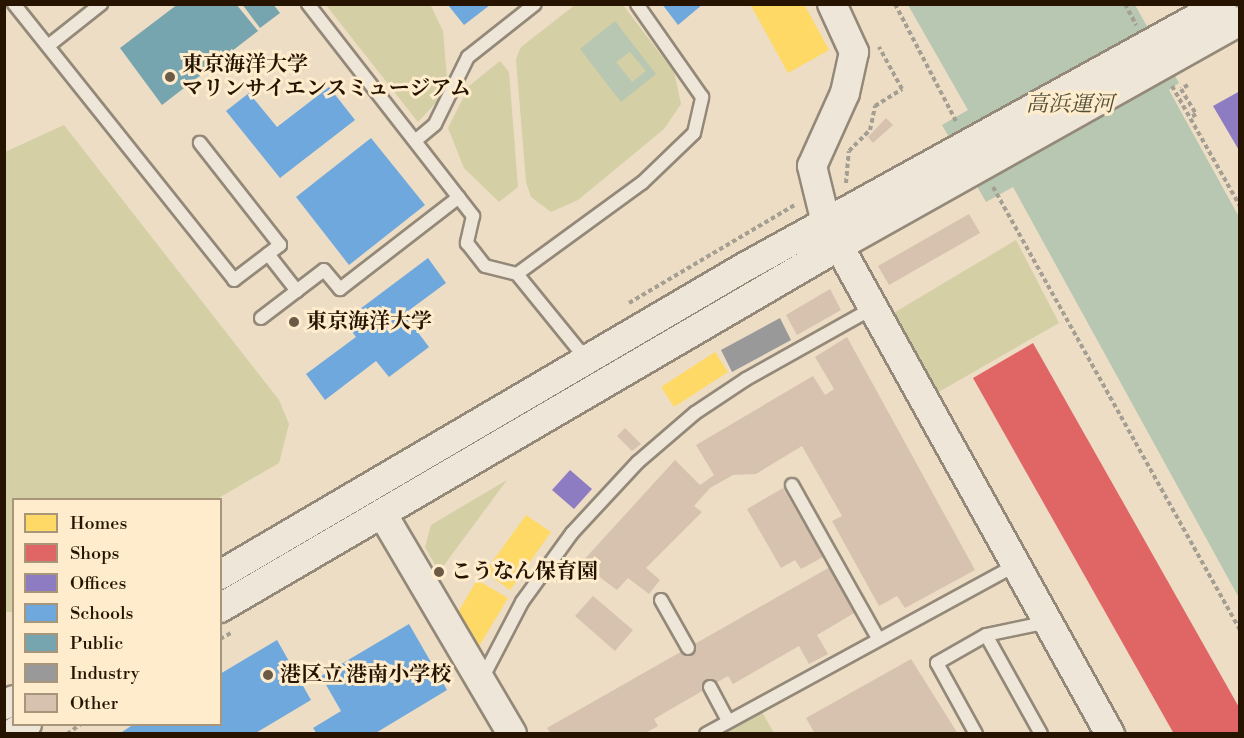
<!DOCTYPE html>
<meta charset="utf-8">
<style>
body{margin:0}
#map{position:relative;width:1244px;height:738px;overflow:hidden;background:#ecddc4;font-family:"Libre Bodoni","Noto Serif JP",serif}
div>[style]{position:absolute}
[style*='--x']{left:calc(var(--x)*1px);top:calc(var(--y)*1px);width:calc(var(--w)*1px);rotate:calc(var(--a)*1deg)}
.green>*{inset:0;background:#d4cfa5}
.water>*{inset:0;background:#b7c7b2}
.homes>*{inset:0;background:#ffd966}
.shops>*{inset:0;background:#e06666}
.offices>*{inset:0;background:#8e7cc3}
.schools>*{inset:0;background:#6fa8dc}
.public>*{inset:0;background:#76a5af}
.industry>*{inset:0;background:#999}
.building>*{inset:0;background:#d7c2b0}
.path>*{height:4px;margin-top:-2px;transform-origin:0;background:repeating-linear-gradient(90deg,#a59e93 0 4.5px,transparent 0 7.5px)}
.roads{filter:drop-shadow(2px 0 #948979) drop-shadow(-2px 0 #948979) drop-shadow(0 2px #948979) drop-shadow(0 -2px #948979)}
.service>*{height:12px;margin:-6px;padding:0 6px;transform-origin:6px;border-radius:6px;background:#eee6d9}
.tertiary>*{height:28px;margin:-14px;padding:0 14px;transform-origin:14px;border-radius:14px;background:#eee6d9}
.dots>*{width:16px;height:16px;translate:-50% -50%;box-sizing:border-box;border:3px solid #feeccd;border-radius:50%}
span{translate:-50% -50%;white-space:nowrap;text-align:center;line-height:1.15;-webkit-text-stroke:6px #feeccd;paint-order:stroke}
.poi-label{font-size:21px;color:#261400;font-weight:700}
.left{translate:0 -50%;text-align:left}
.water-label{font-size:22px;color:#51503c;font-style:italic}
.frame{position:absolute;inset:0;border:6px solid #261400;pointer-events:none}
.legend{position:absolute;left:12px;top:498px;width:210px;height:228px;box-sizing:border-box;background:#feeccd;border:2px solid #a8967b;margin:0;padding:8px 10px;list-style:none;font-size:18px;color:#261400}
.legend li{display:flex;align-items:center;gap:12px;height:30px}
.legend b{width:30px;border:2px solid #a8967b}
</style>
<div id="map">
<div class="green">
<i style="clip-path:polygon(430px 4px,443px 31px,447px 78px,442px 96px,418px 122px,326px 5px)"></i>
<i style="clip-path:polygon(575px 5px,623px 5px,674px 72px,681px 104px,664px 129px,578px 200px,551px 212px,531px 197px,526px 182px,516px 59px,521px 47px)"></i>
<i style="clip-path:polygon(500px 61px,509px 72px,518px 187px,499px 202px,464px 168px,448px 128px,469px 86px)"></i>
<i style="clip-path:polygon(64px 125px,279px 400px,289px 424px,279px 463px,217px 499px,14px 500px,13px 612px,5px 612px,5px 152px)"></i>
<i style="clip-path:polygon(1016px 240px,1059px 323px,935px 394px,892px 314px)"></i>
<i style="clip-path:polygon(507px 480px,439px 572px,425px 547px,431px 525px)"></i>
<i style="clip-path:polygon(758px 705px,774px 733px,707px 734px)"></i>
</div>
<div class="water">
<i style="clip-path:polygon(908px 5px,1135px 5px,1179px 83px,1169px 90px,1239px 217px,1239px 598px,1013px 187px,986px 202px,942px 125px,968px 110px)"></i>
<i style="clip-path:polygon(evenodd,615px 21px,656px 74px,621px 102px,580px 49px,615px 21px,630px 52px,646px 71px,632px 82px,616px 62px,630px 52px)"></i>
</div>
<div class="homes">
<i style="clip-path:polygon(750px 4px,804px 4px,829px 50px,788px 73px)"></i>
<i style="clip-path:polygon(715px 352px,728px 372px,674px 407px,661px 387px)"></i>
<i style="clip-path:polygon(526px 515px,551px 532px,510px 590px,485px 572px)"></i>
<i style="clip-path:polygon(477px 580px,508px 598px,478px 648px,458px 612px)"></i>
</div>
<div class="shops">
<i style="clip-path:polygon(1033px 343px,1240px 709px,1240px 734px,1174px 734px,973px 378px)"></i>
</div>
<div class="offices">
<i style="clip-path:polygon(1240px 91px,1240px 152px,1213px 106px)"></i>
<i style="clip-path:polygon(570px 470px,592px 489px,574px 509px,552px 490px)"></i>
</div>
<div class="schools">
<i style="clip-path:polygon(662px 4px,703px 4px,678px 25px)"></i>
<i style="clip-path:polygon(448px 5px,490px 5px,464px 25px)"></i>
<i style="clip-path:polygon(329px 87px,355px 120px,280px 178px,226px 111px,249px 93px,277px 127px)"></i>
<i style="clip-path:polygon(371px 138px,425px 205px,349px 265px,296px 197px)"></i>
<i style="clip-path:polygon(428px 258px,446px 283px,404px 314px,429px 347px,389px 377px,376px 361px,325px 400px,306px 374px,356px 337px,344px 321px)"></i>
<i style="clip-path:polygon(409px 624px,447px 690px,374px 734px,317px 734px,313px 728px,341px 711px,321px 676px)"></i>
<i style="clip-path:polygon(277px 640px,311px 700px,254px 734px,119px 734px,134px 724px,220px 724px,220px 674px)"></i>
</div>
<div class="public">
<i style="clip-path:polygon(178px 4px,236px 4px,258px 31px,162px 105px,120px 48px)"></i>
<i style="clip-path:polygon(242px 4px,273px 4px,280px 13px,260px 28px)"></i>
</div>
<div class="industry">
<i style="clip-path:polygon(780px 318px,791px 340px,732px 372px,721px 350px)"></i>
</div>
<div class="building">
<i style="clip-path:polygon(886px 118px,893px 125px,873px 143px,868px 137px)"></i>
<i style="clip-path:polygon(969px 214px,980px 233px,889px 285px,878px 266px)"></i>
<i style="clip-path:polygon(830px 289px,841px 310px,797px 335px,786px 315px)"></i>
<i style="clip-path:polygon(847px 337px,975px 570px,905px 608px,897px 596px,879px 606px,832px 521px,842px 516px,802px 446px,756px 474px,733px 475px,710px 488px,694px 506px,702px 512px,646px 568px,660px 580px,649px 594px,628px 578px,617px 590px,581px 563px,675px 460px,700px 485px,714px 475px,696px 445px,813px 376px,825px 395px,834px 389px,815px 357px)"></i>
<i style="clip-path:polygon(625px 428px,641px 444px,632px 451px,617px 436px)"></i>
<i style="clip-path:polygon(783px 488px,823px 557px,801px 569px,795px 560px,781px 568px,747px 509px)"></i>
<i style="clip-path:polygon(830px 567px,856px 612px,817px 635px,828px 654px,809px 664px,799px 646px,733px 684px,728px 676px,654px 719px,658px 726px,644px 734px,551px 734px,547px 728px)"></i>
<i style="clip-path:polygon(593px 596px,633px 630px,615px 651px,575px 616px)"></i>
<i style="clip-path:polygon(911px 659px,958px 734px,815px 734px,806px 718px)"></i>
</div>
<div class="path">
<i style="--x:895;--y:4;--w:134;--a:62.5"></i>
<i style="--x:1125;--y:4;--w:24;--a:62"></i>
<i style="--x:1188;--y:85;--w:8;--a:150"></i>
<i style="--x:1181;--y:89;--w:29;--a:59"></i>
<i style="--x:1196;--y:114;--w:7;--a:146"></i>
<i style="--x:1172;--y:86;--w:138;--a:60.5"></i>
<i style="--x:846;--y:183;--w:32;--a:-85"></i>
<i style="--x:849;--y:151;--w:30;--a:-45"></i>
<i style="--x:870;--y:130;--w:25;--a:-78"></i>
<i style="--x:875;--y:106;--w:32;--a:-32"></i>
<i style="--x:902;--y:89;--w:48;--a:-118.7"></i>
<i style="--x:993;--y:187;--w:507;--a:60.86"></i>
<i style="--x:629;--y:303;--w:193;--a:-30.6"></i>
<i style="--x:220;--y:639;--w:13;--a:-29"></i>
<i style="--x:67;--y:734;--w:17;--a:-36"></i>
</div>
<div class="roads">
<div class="service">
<i style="--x:14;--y:4;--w:353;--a:51.4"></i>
<i style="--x:234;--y:280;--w:58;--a:-37.3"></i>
<i style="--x:280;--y:245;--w:130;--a:-128.1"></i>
<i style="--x:308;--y:4;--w:269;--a:52.1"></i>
<i style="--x:473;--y:216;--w:28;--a:103"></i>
<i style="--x:467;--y:243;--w:29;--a:52"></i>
<i style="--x:485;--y:266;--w:33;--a:14"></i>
<i style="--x:517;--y:274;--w:111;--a:50.9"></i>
<i style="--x:48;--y:46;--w:68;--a:-38.4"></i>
<i style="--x:415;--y:141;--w:26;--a:-40"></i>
<i style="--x:435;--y:124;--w:75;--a:-63.8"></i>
<i style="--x:468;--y:57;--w:85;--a:-38.3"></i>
<i style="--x:268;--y:254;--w:47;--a:51.9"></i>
<i style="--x:517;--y:274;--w:155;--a:-36.1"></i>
<i style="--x:642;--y:183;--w:72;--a:-43.9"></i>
<i style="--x:694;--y:133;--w:37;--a:-77"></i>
<i style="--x:702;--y:97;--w:113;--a:-125"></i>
<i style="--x:261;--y:318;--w:79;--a:-37.3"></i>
<i style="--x:324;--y:270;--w:25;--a:50"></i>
<i style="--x:340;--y:289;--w:150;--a:-37.7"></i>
<i style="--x:792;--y:485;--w:176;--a:60.7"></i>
<i style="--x:661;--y:600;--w:55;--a:60.6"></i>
<i style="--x:986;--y:635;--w:113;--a:60.9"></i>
<i style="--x:482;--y:679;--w:87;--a:-62.5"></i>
<i style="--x:522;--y:602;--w:85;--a:-54.1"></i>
<i style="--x:572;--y:533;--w:97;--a:-47.1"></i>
<i style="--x:638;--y:462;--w:75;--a:-40.7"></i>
<i style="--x:695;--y:413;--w:61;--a:-33.7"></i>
<i style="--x:746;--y:379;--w:145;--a:-29.2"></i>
<i style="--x:710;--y:687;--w:38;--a:62"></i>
<i style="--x:706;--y:734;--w:353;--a:-28.6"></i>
<i style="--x:976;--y:734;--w:81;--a:-118.8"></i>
<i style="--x:937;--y:663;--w:56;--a:-29.7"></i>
<i style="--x:986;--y:635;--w:63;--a:-11.8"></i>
</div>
<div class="tertiary">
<i style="--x:832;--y:4;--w:53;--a:65.4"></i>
<i style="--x:854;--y:52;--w:42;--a:102.4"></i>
<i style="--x:845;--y:93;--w:80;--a:114.3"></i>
<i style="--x:812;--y:166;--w:59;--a:76.2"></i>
<i style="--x:826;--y:223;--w:585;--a:60.94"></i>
<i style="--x:382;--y:513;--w:256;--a:59.5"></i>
<i style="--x:220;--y:575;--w:606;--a:-30.41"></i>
<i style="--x:743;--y:268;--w:547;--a:-28.86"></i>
<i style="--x:220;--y:608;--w:717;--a:-30.32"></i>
<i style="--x:839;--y:246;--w:460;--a:-29.3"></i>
<i style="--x:4;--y:705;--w:11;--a:-27"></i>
<i style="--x:11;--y:734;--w:19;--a:-32"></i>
</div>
</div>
<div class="dots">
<i style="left:170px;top:77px;background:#6b5a45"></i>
<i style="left:294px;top:322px;background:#6b5a45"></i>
<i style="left:439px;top:572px;background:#6b5a45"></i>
<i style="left:268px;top:675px;background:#6b5a45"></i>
</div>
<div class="poi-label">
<span class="left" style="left:182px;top:77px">東京海洋大学<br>マリンサイエンスミュージアム</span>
<span class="left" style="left:306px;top:322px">東京海洋大学</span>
<span class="left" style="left:451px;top:572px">こうなん保育園</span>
<span class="left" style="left:280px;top:675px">港区立 港南小学校</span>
</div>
<div class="water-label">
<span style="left:1070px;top:105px">高浜運河</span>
</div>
<div class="frame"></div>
<ul class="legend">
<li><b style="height:16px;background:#ffd966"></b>Homes</li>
<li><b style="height:16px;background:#e06666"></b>Shops</li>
<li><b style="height:16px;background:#8e7cc3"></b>Offices</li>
<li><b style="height:16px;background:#6fa8dc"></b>Schools</li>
<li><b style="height:16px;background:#76a5af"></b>Public</li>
<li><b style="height:16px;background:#999"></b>Industry</li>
<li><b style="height:16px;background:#d7c2b0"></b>Other</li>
</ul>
</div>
